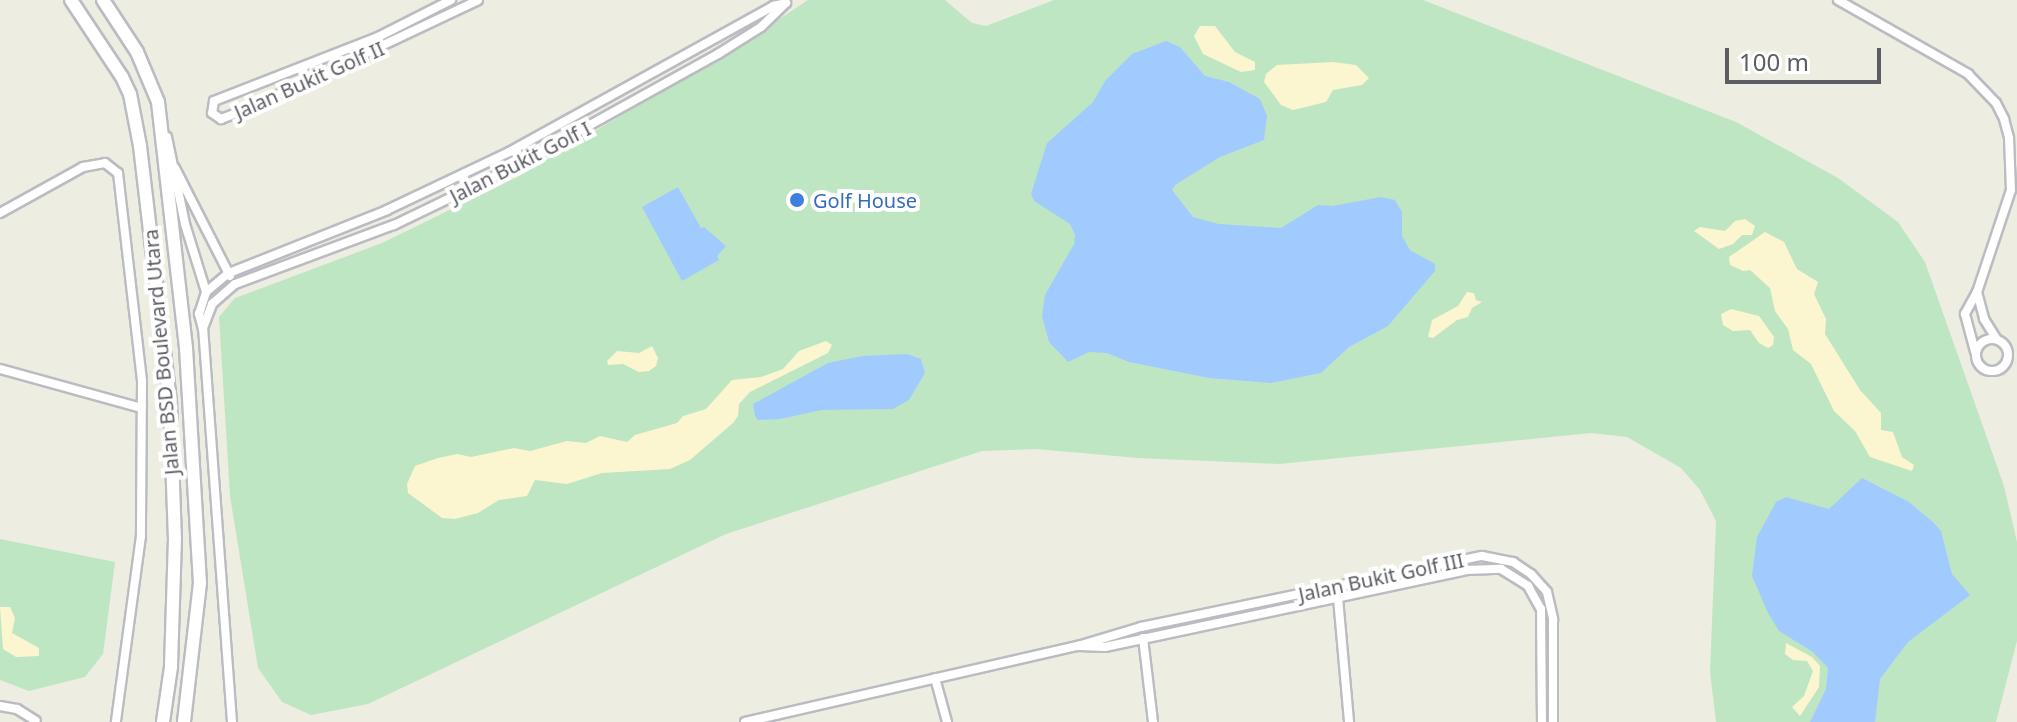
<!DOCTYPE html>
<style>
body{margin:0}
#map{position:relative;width:2017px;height:722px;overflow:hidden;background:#eeede2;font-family:"Noto Sans",sans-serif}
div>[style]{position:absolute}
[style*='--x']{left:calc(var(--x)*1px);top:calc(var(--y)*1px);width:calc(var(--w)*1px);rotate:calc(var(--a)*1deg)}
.green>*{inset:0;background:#bee6c3}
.sand>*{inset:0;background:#fbf6d0}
.water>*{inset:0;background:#a1cbff}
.roads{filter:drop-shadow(2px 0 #babcc1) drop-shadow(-2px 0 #babcc1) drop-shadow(0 2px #babcc1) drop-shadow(0 -2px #babcc1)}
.street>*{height:8px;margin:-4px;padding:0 4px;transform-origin:4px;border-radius:4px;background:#fff}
.street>.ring{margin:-4px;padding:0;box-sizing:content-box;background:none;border:8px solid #fff;border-radius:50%}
.secondary>*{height:12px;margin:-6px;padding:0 6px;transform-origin:6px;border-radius:6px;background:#fff}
.dots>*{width:22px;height:22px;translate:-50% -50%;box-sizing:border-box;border:4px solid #fff;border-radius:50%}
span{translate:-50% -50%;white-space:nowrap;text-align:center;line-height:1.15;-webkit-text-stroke:8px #fff;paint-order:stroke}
.street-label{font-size:20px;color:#5b5d63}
.shop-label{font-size:20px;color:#366cbe}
.left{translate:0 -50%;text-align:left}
.scale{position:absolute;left:1725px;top:48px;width:156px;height:36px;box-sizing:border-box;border:4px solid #5b5d63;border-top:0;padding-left:10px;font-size:24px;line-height:28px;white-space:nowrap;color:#5b5d63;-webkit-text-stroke:6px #fff;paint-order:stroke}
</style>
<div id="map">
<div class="green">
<i style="clip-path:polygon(808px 0,945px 0,972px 23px,986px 26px,1054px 0,1423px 0,1736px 122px,1838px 178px,1898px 222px,1925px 262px,2004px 486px,2017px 542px,2017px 641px,1996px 722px,1716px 722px,1710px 672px,1716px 521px,1700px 490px,1681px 468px,1627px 437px,1591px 433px,1279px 464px,1138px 458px,1036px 449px,982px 451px,726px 534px,368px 704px,311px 715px,282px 702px,258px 668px,230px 496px,219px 317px,235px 298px,382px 243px,519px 176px,737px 47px)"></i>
<i style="clip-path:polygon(0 539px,115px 562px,103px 654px,85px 677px,29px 691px,0 680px)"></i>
</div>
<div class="sand">
<i style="clip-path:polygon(1200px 26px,1215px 26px,1235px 52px,1255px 62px,1255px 70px,1241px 72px,1203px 54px,1194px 36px)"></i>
<i style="clip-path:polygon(1333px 62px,1356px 65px,1369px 78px,1362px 85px,1333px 90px,1326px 102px,1293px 110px,1281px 105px,1264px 82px,1266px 74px,1277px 65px)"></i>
<i style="clip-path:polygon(1745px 219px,1755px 226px,1752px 235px,1742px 235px,1733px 244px,1719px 249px,1694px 231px,1700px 227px,1725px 231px,1735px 221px)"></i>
<i style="clip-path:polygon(1765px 232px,1784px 242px,1797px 269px,1818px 282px,1814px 294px,1826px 319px,1825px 334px,1860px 390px,1881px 413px,1881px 430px,1893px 432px,1902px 457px,1914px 465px,1912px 471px,1870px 457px,1855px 431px,1834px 411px,1811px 364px,1793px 350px,1788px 329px,1775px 311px,1770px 288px,1750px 270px,1743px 271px,1730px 265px,1729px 257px)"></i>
<i style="clip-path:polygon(1467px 292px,1474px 293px,1476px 300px,1482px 302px,1472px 308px,1468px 317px,1457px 320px,1433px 338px,1428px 337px,1432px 320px,1458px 306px)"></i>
<i style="clip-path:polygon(1731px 309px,1759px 316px,1774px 337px,1773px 345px,1768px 348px,1759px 343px,1750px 330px,1733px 331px,1723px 325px,1721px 314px)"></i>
<i style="clip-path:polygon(826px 341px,832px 345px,828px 353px,750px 392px,739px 404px,738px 416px,733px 423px,690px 460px,670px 469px,602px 473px,567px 484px,535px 480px,527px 496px,499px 500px,478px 513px,455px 519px,442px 518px,408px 493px,407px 484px,415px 466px,438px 458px,457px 454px,471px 457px,514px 448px,530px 451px,567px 441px,586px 443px,600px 436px,627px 442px,635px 435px,677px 423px,683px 416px,706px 409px,732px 380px,761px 377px,783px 369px,799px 351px)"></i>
<i style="clip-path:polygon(652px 346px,658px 358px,656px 366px,649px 371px,639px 372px,623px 364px,608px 365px,607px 361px,617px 351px,639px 353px)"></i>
<i style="clip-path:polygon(0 607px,10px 607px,15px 618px,12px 633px,39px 648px,39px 656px,16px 657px,3px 649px)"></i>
<i style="clip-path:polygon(1786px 643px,1812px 657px,1820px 666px,1819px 687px,1800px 716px,1792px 707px,1804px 696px,1813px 671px,1807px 661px,1793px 660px,1785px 654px)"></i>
</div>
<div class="water">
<i style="clip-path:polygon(1166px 41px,1180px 47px,1205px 76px,1229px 82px,1260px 99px,1267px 116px,1264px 140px,1220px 157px,1175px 185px,1172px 190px,1193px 217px,1219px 224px,1281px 228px,1318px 205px,1332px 206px,1381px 197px,1395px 200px,1402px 212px,1402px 236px,1410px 250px,1435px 264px,1435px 271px,1388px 326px,1349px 347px,1321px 373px,1271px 383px,1209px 378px,1129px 362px,1107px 353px,1089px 352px,1068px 362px,1049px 342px,1042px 316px,1045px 295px,1074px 244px,1075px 235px,1070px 224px,1034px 201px,1031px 194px,1047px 143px,1093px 102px,1105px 81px,1132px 54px)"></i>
<i style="clip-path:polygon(678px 187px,701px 228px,704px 227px,726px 246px,717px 256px,719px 260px,682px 281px,642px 207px)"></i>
<i style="clip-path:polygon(907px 354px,921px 359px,925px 373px,909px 400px,893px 409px,822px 410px,780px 419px,758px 420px,755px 416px,753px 404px,828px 363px,862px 356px)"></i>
<i style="clip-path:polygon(1862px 478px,1909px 502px,1933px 522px,1941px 531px,1952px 574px,1970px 595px,1908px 642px,1880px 679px,1875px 722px,1810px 722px,1826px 689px,1828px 668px,1813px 652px,1779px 631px,1768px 613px,1752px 576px,1757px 537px,1776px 502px,1786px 497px,1829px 509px)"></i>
</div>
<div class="roads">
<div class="street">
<i style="--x:451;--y:0;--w:82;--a:153.1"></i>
<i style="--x:378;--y:37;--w:176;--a:158.7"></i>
<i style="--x:214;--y:101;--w:12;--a:99"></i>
<i style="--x:212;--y:113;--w:11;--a:34"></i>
<i style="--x:221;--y:119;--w:31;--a:-21"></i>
<i style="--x:250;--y:108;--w:252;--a:-25.3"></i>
<i style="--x:1838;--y:0;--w:150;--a:29.6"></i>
<i style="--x:1968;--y:74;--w:40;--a:46"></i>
<i style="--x:1996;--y:103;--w:18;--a:63"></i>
<i style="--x:2004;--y:119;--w:20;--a:75"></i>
<i style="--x:2009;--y:138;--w:52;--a:87.8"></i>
<i style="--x:2011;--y:190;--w:108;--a:108.4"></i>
<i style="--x:1977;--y:292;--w:25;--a:119"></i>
<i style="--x:1965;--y:314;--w:39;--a:75"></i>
<i style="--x:167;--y:137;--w:89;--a:78.3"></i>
<i style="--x:185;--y:224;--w:71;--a:72.8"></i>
<i style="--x:175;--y:168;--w:121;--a:63"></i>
<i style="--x:0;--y:213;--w:95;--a:-29"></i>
<i style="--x:83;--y:167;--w:22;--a:-10"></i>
<i style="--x:105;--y:163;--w:16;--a:38"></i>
<i style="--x:118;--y:173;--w:209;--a:83.4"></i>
<i style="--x:142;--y:381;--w:155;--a:90.4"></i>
<i style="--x:141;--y:536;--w:188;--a:97.7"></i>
<i style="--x:1977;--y:292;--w:28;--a:75"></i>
<i style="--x:1984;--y:319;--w:22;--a:58"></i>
<i style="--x:203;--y:328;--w:26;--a:-69"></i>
<i style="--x:212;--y:304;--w:30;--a:-41"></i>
<i style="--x:235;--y:284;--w:170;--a:-20.4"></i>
<i style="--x:394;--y:225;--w:136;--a:-25.8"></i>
<i style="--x:516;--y:166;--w:231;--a:-29"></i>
<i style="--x:718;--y:54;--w:51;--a:-32.1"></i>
<i style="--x:761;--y:27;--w:35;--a:-44"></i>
<i class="ring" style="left:1976px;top:339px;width:24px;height:24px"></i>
<i style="--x:0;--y:369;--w:147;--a:15.4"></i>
<i style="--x:1338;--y:598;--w:124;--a:84.9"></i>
<i style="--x:1143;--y:638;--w:85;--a:83.2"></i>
<i style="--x:1079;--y:646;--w:26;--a:2"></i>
<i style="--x:1105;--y:647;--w:369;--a:-12"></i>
<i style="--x:1466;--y:570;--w:35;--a:-2"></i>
<i style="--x:1501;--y:569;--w:32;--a:32"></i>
<i style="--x:1528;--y:586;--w:26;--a:61"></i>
<i style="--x:1541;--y:609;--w:113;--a:89.5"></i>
<i style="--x:935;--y:678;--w:46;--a:74.7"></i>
<i style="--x:0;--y:706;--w:17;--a:10"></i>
<i style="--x:17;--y:709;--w:22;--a:32"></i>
<i style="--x:232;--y:722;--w:394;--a:-94.2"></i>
<i style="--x:203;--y:329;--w:16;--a:-105"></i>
<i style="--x:199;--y:314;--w:23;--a:-72"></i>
<i style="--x:206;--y:292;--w:30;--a:-40"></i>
<i style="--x:229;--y:273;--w:170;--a:-21.7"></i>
<i style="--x:387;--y:210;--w:135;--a:-25.4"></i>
<i style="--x:509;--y:152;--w:302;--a:-28.9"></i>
<i style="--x:773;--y:6;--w:13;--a:-13"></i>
<i style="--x:745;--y:722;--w:342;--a:-12.9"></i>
<i style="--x:1078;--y:646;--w:66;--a:-16.8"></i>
<i style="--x:1141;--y:627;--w:348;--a:-11.8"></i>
<i style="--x:1482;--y:556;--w:32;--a:11"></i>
<i style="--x:1513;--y:562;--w:22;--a:34"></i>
<i style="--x:1531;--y:574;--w:24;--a:48"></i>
<i style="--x:1547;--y:592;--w:28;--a:77"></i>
<i style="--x:1553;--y:619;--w:103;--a:90"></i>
</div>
<div class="secondary">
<i style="--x:71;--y:0;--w:92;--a:56.5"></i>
<i style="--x:122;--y:77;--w:19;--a:65"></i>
<i style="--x:130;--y:94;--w:53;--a:79.1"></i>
<i style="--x:140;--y:146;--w:259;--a:83.3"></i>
<i style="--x:170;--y:403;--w:135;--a:87.9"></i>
<i style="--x:175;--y:538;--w:129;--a:91.8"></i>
<i style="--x:171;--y:667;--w:56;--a:98.3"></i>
<i style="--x:103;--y:0;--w:62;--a:56.8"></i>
<i style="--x:137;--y:52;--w:54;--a:67.2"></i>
<i style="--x:158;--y:102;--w:248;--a:83.5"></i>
<i style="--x:186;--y:348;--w:235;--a:86.6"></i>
<i style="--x:200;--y:583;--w:140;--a:96.6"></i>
</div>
</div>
<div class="dots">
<i style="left:797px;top:200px;background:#3f7fe0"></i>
</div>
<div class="street-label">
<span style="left:309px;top:80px;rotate:-24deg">Jalan Bukit Golf II</span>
<span style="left:520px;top:162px;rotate:-27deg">Jalan Bukit Golf I</span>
<span style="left:161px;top:352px;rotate:-95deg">Jalan BSD Boulevard Utara</span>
<span style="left:1381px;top:577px;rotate:-12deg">Jalan Bukit Golf III</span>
</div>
<div class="shop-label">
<span class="left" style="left:813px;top:200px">Golf House</span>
</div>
<div class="scale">100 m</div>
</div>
